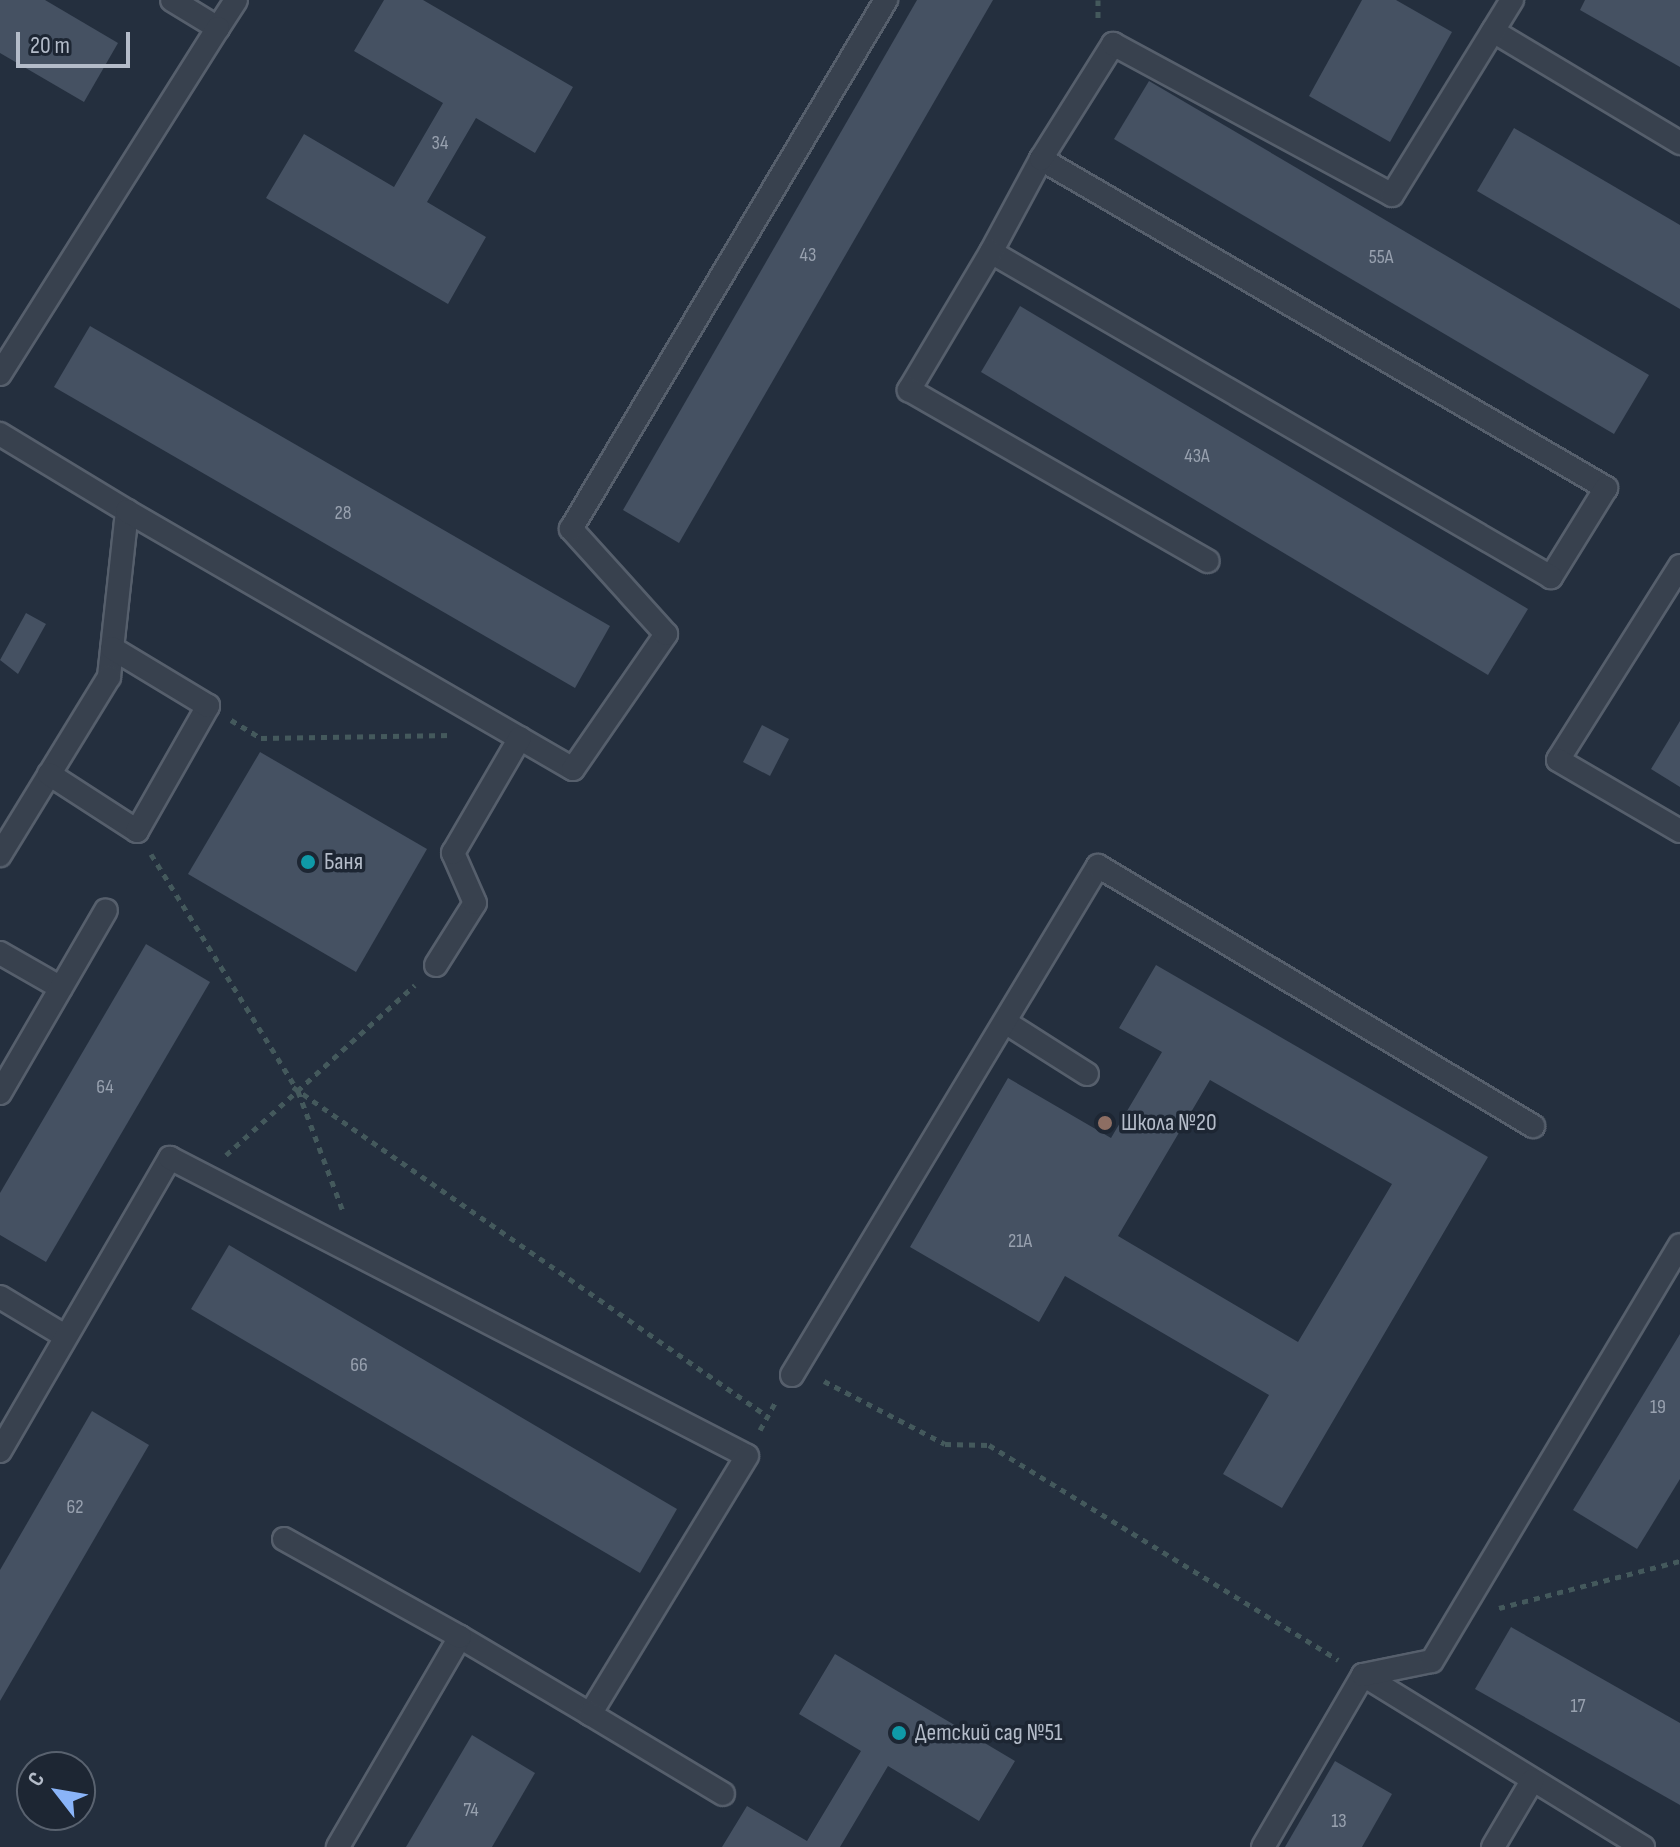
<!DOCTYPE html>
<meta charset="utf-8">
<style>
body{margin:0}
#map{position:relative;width:1680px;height:1847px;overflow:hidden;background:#242f3e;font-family:"Sofia Sans Condensed",sans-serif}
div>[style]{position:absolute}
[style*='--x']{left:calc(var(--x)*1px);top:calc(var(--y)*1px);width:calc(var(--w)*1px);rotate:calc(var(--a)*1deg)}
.building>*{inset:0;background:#455162}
.path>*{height:5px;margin-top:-2.5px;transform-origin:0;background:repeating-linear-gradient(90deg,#44595c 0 6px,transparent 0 12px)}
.roads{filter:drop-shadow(2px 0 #565f6c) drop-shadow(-2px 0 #565f6c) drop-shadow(0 2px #565f6c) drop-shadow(0 -2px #565f6c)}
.lane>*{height:22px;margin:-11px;padding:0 11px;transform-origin:11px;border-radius:11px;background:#38414e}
.dots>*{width:22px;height:22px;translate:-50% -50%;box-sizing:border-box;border:4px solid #1d2633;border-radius:50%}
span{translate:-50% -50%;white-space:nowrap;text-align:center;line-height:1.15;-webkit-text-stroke:7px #1d2633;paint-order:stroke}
.number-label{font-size:20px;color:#98a1af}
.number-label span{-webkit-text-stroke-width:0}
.poi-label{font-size:24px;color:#b4bcc9}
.left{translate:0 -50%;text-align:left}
.north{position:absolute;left:16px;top:1751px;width:80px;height:80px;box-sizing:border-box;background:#1d2633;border:2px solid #59626f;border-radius:50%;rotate:301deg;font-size:22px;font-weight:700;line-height:32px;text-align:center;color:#b4bcc9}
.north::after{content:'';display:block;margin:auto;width:28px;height:36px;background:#8ab4f8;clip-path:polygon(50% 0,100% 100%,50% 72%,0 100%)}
.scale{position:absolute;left:16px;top:32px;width:114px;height:36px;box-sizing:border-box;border:4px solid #b4bcc9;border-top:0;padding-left:10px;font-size:24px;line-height:28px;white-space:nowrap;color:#b4bcc9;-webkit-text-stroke:6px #1d2633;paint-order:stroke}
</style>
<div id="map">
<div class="building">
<i style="clip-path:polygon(0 0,45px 0,118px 43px,84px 102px,0 53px)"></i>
<i style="clip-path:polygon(384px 0,423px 0,573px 87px,535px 153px,476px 118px,427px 202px,486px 237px,448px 304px,266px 198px,304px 134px,394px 187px,443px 103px,354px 51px)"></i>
<i style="clip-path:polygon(917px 0,993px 0,679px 543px,623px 510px)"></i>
<i style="clip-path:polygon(1362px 0,1396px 0,1452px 32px,1390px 142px,1309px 96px)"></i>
<i style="clip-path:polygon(1585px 0,1680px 0,1680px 67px,1580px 10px)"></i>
<i style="clip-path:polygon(1149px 81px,1649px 375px,1614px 434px,1114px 139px)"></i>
<i style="clip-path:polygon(1514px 128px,1680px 225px,1680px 309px,1477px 191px)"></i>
<i style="clip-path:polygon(1020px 306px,1528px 609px,1488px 675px,981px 372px)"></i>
<i style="clip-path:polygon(90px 326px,610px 626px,575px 688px,54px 387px)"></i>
<i style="clip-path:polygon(26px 613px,46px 624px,18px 674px,0 660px)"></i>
<i style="clip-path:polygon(1680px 721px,1680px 787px,1651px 769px)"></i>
<i style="clip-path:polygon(762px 725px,789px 739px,770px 776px,743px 762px)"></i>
<i style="clip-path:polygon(260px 752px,427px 849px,356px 972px,188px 874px)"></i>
<i style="clip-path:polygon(146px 944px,210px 982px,46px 1262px,0 1235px,0 1193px)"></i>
<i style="clip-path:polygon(evenodd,1156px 965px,1488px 1157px,1282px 1508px,1223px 1474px,1269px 1395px,1065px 1276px,1039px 1322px,910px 1247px,1008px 1078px,1111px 1138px,1162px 1052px,1119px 1028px,1156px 965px,1210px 1080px,1392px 1184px,1298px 1342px,1118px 1236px,1210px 1080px)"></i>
<i style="clip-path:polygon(229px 1245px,677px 1509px,640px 1573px,191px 1309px)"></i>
<i style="clip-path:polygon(1680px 1334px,1680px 1479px,1637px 1549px,1573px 1510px)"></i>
<i style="clip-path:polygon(92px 1411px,149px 1445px,0 1701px,0 1570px)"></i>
<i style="clip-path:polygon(1511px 1627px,1680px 1723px,1680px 1805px,1475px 1689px)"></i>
<i style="clip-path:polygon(835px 1654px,1015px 1761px,979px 1821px,888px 1766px,840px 1847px,722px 1847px,747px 1806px,807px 1841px,861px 1751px,799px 1714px)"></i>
<i style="clip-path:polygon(472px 1735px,535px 1773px,492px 1847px,406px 1847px)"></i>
<i style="clip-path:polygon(1335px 1761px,1392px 1794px,1362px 1847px,1285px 1847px)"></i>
</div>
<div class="path">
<i style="--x:1098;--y:0;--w:19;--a:90"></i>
<i style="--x:231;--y:720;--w:35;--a:31"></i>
<i style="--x:261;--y:738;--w:191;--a:-0.9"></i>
<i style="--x:151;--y:854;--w:279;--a:58.2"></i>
<i style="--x:298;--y:1091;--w:131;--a:69.5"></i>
<i style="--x:293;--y:1087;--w:577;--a:34.76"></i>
<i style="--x:226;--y:1155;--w:254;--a:-42"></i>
<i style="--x:824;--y:1381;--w:136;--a:27.5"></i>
<i style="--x:945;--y:1444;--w:44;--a:1.3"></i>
<i style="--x:989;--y:1445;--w:410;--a:31.6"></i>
<i style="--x:760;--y:1430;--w:33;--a:-61"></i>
<i style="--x:1499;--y:1608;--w:187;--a:-14.6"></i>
</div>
<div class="roads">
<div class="lane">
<i style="--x:172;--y:0;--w:54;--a:31.3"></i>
<i style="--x:218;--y:28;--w:33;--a:-57"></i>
<i style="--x:1493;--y:31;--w:218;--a:30.9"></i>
<i style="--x:1041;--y:159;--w:654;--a:30.21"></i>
<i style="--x:1606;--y:488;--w:105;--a:121.7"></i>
<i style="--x:1551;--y:577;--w:647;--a:-149.87"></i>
<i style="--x:991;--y:252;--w:106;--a:-61.7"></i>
<i style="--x:1041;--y:159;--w:136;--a:-57.9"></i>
<i style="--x:1113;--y:44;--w:317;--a:28.4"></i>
<i style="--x:1392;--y:195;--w:229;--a:-58.4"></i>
<i style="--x:991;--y:252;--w:161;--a:120.7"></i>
<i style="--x:909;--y:390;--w:344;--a:29.8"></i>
<i style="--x:0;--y:374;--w:409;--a:-57.8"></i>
<i style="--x:0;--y:434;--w:149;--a:31.2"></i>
<i style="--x:127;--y:511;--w:167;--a:96.2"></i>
<i style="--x:109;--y:677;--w:209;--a:121.5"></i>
<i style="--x:127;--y:511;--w:515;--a:30.05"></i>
<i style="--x:573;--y:769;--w:164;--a:-55.4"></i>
<i style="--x:666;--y:634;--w:142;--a:-132.1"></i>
<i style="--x:571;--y:529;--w:616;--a:-59.23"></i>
<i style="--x:1680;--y:566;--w:229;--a:122.2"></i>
<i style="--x:1558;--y:760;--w:141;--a:30.2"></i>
<i style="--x:49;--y:774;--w:105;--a:32.9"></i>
<i style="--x:137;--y:831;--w:144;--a:-60.4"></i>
<i style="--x:208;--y:706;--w:112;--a:-148.9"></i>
<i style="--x:0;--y:953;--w:70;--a:29.8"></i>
<i style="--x:436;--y:965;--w:73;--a:-57.8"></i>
<i style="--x:475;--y:903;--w:55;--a:-113.7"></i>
<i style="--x:453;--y:853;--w:133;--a:-59.8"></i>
<i style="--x:1005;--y:1022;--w:97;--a:32.4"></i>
<i style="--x:0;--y:1093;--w:211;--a:-59.9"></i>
<i style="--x:0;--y:1297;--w:76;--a:31"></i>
<i style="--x:792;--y:1375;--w:594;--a:-58.99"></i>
<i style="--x:1098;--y:866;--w:507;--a:30.87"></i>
<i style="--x:0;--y:1451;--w:339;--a:-59.9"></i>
<i style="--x:170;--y:1158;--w:649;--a:27.31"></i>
<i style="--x:747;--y:1456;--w:302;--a:121.3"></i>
<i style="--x:590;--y:1714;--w:151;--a:-149.4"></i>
<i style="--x:460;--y:1637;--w:243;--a:120.2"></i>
<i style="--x:284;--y:1539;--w:201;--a:29.1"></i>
<i style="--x:1363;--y:1675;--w:329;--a:31.6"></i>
<i style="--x:590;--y:1714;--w:155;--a:31"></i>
<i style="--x:1263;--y:1847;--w:199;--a:-59.8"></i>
<i style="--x:1363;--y:1675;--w:70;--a:-11.5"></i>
<i style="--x:1432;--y:1661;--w:484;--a:-59.2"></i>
<i style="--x:1493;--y:1847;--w:77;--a:-59.4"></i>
</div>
</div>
<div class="dots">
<i style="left:308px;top:862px;background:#0f9aa8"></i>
<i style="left:1105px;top:1123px;background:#8d6e63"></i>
<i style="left:899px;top:1733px;background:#0f9aa8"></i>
</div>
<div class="number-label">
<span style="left:440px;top:143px">34</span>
<span style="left:808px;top:255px">43</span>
<span style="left:1381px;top:257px">55А</span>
<span style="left:1197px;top:456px">43А</span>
<span style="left:343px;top:513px">28</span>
<span style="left:105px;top:1087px">64</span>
<span style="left:1020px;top:1241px">21А</span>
<span style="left:359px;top:1365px">66</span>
<span style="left:1658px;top:1407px">19</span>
<span style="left:75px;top:1507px">62</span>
<span style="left:1578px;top:1706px">17</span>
<span style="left:471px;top:1810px">74</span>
<span style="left:1339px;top:1821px">13</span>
</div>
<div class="poi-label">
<span class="left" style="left:324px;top:862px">Баня</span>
<span class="left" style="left:1121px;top:1123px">Школа №20</span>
<span class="left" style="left:915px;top:1733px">Детский сад №51</span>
</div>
<div class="north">С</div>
<div class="scale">20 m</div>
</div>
